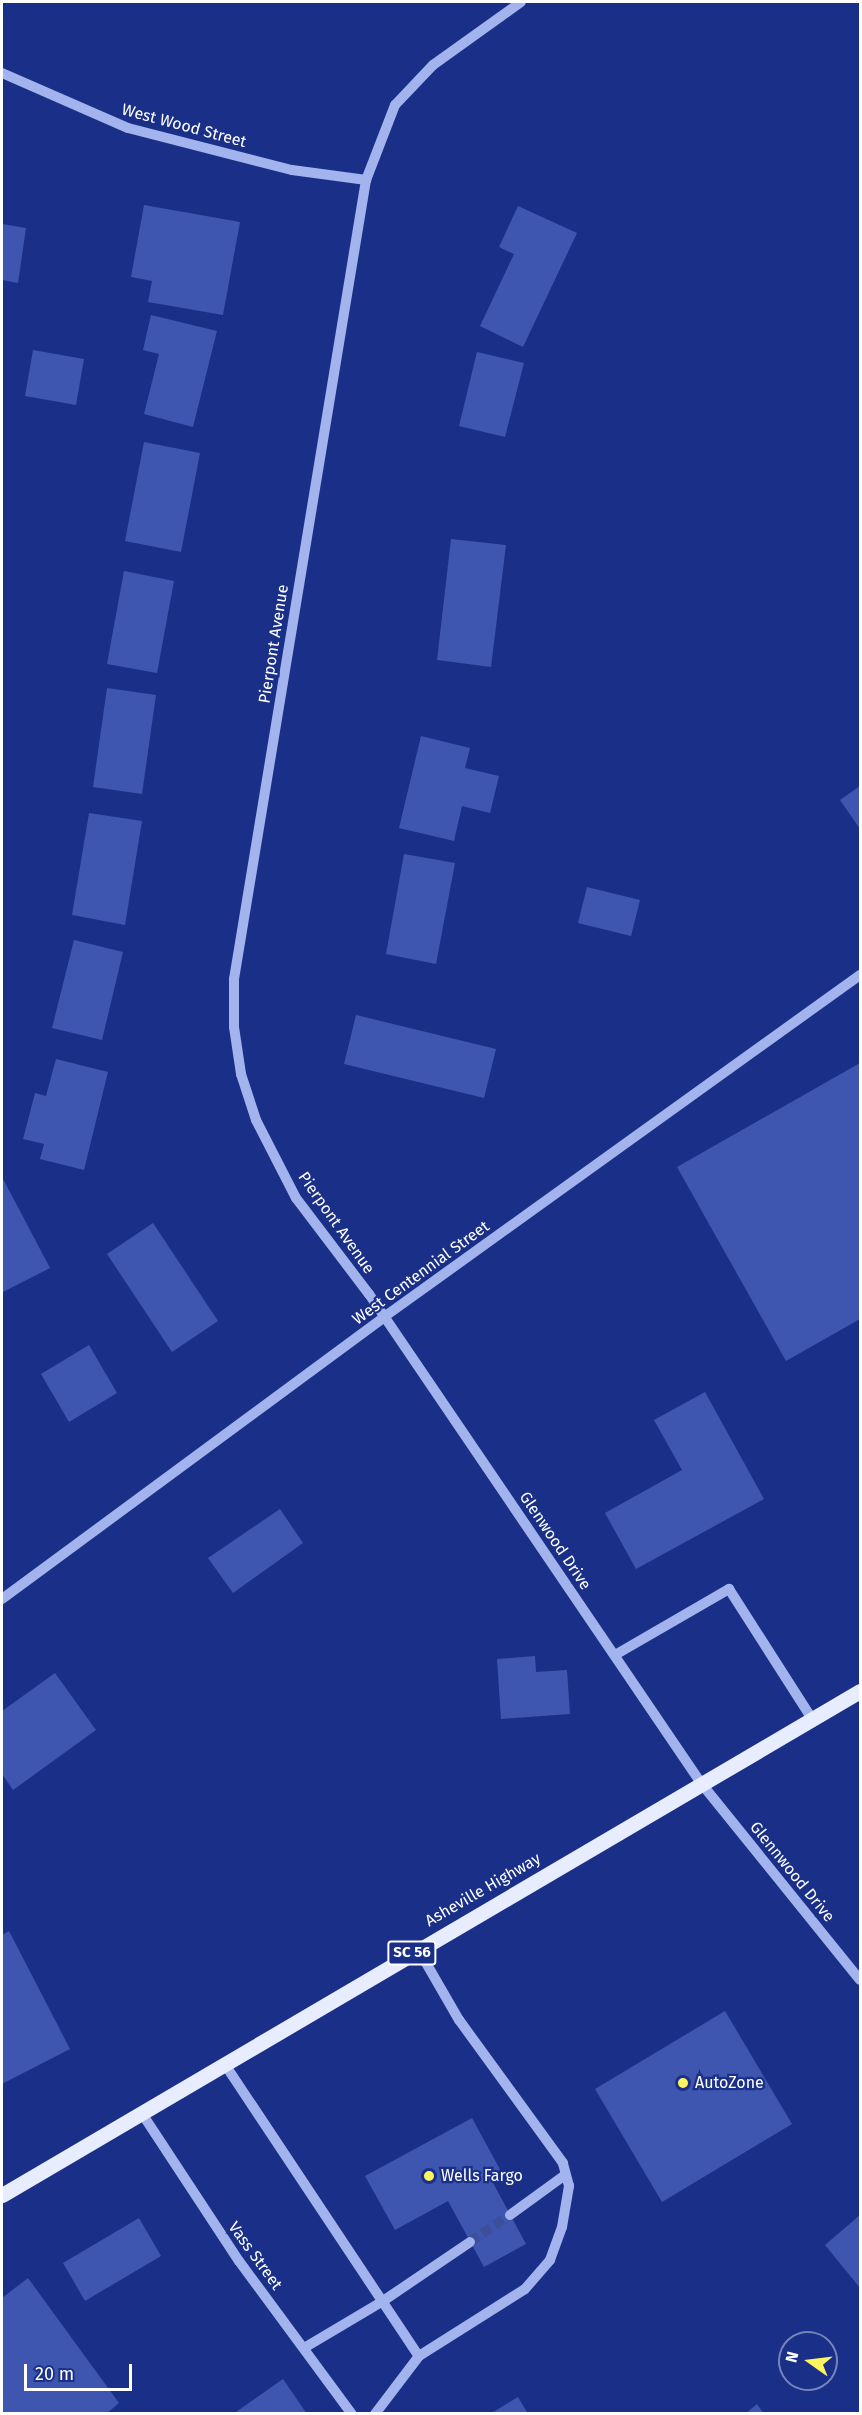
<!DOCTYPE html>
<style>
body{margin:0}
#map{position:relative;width:862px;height:2415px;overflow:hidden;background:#1a3088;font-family:"Fira Sans",sans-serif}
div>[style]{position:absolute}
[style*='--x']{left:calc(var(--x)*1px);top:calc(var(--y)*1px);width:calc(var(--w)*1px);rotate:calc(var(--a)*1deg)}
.building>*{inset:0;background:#3e56af}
.minor-tunnel>*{height:10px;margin-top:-5px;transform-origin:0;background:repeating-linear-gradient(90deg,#3c4f9a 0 10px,transparent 0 15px)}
.minor>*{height:10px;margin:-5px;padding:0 5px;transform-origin:5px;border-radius:5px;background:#a3b3ed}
.major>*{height:15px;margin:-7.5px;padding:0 7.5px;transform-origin:7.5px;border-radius:7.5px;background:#e8ecff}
.dots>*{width:16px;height:16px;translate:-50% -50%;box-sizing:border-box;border:3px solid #1a3088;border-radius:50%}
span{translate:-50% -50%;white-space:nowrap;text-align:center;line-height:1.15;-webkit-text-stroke:4.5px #1a3088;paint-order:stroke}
.shield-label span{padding:2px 4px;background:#1a3088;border:2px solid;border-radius:4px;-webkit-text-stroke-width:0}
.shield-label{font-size:15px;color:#fff;font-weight:700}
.street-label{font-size:16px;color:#fff}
.poi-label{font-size:16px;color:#fff}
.left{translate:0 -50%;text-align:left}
.frame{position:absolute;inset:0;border:3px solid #fff;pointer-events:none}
.north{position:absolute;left:778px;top:2331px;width:60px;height:60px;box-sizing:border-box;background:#1a3088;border:2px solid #7683b8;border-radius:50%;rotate:284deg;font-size:16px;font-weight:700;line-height:24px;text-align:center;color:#fff}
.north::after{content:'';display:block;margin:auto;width:21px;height:27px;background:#fff65f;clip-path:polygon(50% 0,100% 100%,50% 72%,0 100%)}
.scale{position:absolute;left:24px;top:2364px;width:108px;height:27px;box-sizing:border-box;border:3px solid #fff;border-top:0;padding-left:8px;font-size:18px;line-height:21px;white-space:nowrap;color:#fff;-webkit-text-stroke:4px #1a3088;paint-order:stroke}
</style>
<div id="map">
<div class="building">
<i style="clip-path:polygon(144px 205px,240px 222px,223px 315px,148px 302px,152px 281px,131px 277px)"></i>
<i style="clip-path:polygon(518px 206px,577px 233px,523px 347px,480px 326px,514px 254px,499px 247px)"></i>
<i style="clip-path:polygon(2px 224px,26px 228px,18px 283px,2px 280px)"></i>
<i style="clip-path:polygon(151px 315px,217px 331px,193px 427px,144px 414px,159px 354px,143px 350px)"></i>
<i style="clip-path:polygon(33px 350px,84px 359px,76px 405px,25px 396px)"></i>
<i style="clip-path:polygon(477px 352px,524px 363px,505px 437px,459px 426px)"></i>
<i style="clip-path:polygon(144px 442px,200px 453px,181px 552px,125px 541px)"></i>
<i style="clip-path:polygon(451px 539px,506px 545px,491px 667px,437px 660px)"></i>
<i style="clip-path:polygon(124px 571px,174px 581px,157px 673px,107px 664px)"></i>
<i style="clip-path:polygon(107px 688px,156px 695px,142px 794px,93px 787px)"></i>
<i style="clip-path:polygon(421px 736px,470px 748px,465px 768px,499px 776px,490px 813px,462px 806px,454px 841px,399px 828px)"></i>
<i style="clip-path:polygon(860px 786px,860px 829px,840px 800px)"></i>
<i style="clip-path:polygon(89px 813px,142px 821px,125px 925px,72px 915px)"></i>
<i style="clip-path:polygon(404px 854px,455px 863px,436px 964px,386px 954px)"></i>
<i style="clip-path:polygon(587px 887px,640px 900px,631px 936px,578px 923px)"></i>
<i style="clip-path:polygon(74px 940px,123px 952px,102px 1040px,52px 1028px)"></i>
<i style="clip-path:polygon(356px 1015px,496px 1049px,484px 1098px,344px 1064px)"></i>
<i style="clip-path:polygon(56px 1059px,108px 1072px,84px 1170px,40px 1159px,44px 1144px,23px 1139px,35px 1093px,46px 1096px)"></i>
<i style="clip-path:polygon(860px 1063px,860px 1319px,786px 1361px,677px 1167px)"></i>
<i style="clip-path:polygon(2px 1177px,50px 1268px,3px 1292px,2px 1289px)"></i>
<i style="clip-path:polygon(153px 1223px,218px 1321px,172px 1352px,107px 1254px)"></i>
<i style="clip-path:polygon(89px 1345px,117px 1393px,69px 1422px,41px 1374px)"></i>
<i style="clip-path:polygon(705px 1392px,764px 1499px,636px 1569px,605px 1513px,682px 1470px,654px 1420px)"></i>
<i style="clip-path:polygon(280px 1509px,303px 1543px,233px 1593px,208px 1558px)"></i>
<i style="clip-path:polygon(535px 1656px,536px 1672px,567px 1670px,570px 1714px,501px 1719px,497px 1659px)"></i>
<i style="clip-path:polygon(55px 1673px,96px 1730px,13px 1790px,2px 1774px,2px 1711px)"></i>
<i style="clip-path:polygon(9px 1931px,70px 2049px,2px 2084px,2px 1935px)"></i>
<i style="clip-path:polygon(725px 2011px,792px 2124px,662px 2202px,595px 2089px)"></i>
<i style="clip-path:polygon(472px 2118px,503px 2175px,492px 2181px,526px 2244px,484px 2267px,448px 2201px,395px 2230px,365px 2176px)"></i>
<i style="clip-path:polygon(860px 2215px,860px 2288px,825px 2245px)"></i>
<i style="clip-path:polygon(139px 2218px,161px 2256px,85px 2301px,63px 2263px)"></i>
<i style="clip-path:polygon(28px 2278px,119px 2403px,106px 2414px,2px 2412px,2px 2298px)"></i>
<i style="clip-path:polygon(283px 2379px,307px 2414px,233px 2414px)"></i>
<i style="clip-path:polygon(518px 2397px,528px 2414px,490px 2414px)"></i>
<i style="clip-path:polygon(757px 2404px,764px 2414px,745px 2414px)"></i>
</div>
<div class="minor-tunnel">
<i style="--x:470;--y:2242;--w:48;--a:-34"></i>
</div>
<div class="minor">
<i style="--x:521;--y:2;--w:108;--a:144.4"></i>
<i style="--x:433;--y:65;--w:55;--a:133.5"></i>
<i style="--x:395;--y:105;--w:80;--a:111.1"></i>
<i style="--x:366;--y:180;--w:810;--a:99.38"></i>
<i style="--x:234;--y:979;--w:48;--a:90"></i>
<i style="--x:234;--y:1027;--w:48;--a:81.5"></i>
<i style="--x:241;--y:1074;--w:48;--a:71.9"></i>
<i style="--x:256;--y:1120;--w:88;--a:62.9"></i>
<i style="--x:296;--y:1198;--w:121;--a:52.8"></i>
<i style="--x:369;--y:1294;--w:591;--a:55.83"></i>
<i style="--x:701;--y:1783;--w:253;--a:51.1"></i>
<i style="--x:2;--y:73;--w:137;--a:23.6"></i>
<i style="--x:128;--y:128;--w:169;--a:14.4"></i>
<i style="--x:292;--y:170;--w:75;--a:7.7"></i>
<i style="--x:2;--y:1599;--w:475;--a:-36.4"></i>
<i style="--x:384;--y:1317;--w:586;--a:-35.7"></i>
<i style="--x:615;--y:1655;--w:132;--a:-30.1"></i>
<i style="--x:729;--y:1589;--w:154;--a:57.4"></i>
<i style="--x:224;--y:2063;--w:352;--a:56.4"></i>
<i style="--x:141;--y:2112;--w:178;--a:56.7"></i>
<i style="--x:239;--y:2261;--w:190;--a:53.6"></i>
<i style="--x:510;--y:2215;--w:68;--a:-36"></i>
<i style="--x:304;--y:2348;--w:92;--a:-30.7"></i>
<i style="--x:383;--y:2301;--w:105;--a:-34.1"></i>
<i style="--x:375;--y:2414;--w:73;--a:-52.8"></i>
<i style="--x:419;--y:2356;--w:125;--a:-32.3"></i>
<i style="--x:525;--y:2289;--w:38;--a:-49"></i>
<i style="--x:550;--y:2260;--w:35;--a:-70"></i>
<i style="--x:562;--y:2227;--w:42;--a:-80.3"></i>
<i style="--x:569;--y:2186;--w:24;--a:-105"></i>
<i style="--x:563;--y:2163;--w:177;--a:-126"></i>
<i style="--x:459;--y:2020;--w:82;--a:-120"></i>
</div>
<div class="major">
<i style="--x:2;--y:2195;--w:995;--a:-30.43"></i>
</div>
<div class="dots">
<i style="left:683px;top:2083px;background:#fff65f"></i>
<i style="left:429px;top:2176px;background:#fff65f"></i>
</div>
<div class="shield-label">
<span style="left:412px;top:1953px">SC 56</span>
</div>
<div class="street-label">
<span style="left:184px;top:126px;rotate:15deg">West Wood Street</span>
<span style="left:274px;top:644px;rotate:-81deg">Pierpont Avenue</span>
<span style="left:336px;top:1223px;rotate:55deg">Pierpont Avenue</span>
<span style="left:421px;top:1273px;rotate:-36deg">West Centennial Street</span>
<span style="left:555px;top:1541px;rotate:56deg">Glenwood Drive</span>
<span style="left:792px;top:1872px;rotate:51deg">Glennwood Drive</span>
<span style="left:483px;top:1890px;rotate:-30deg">Asheville Highway</span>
<span style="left:255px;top:2256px;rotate:54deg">Vass Street</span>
</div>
<div class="poi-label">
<span class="left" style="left:695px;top:2083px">AutoZone</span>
<span class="left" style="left:441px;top:2176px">Wells Fargo</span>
</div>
<div class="frame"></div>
<div class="north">N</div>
<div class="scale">20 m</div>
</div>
